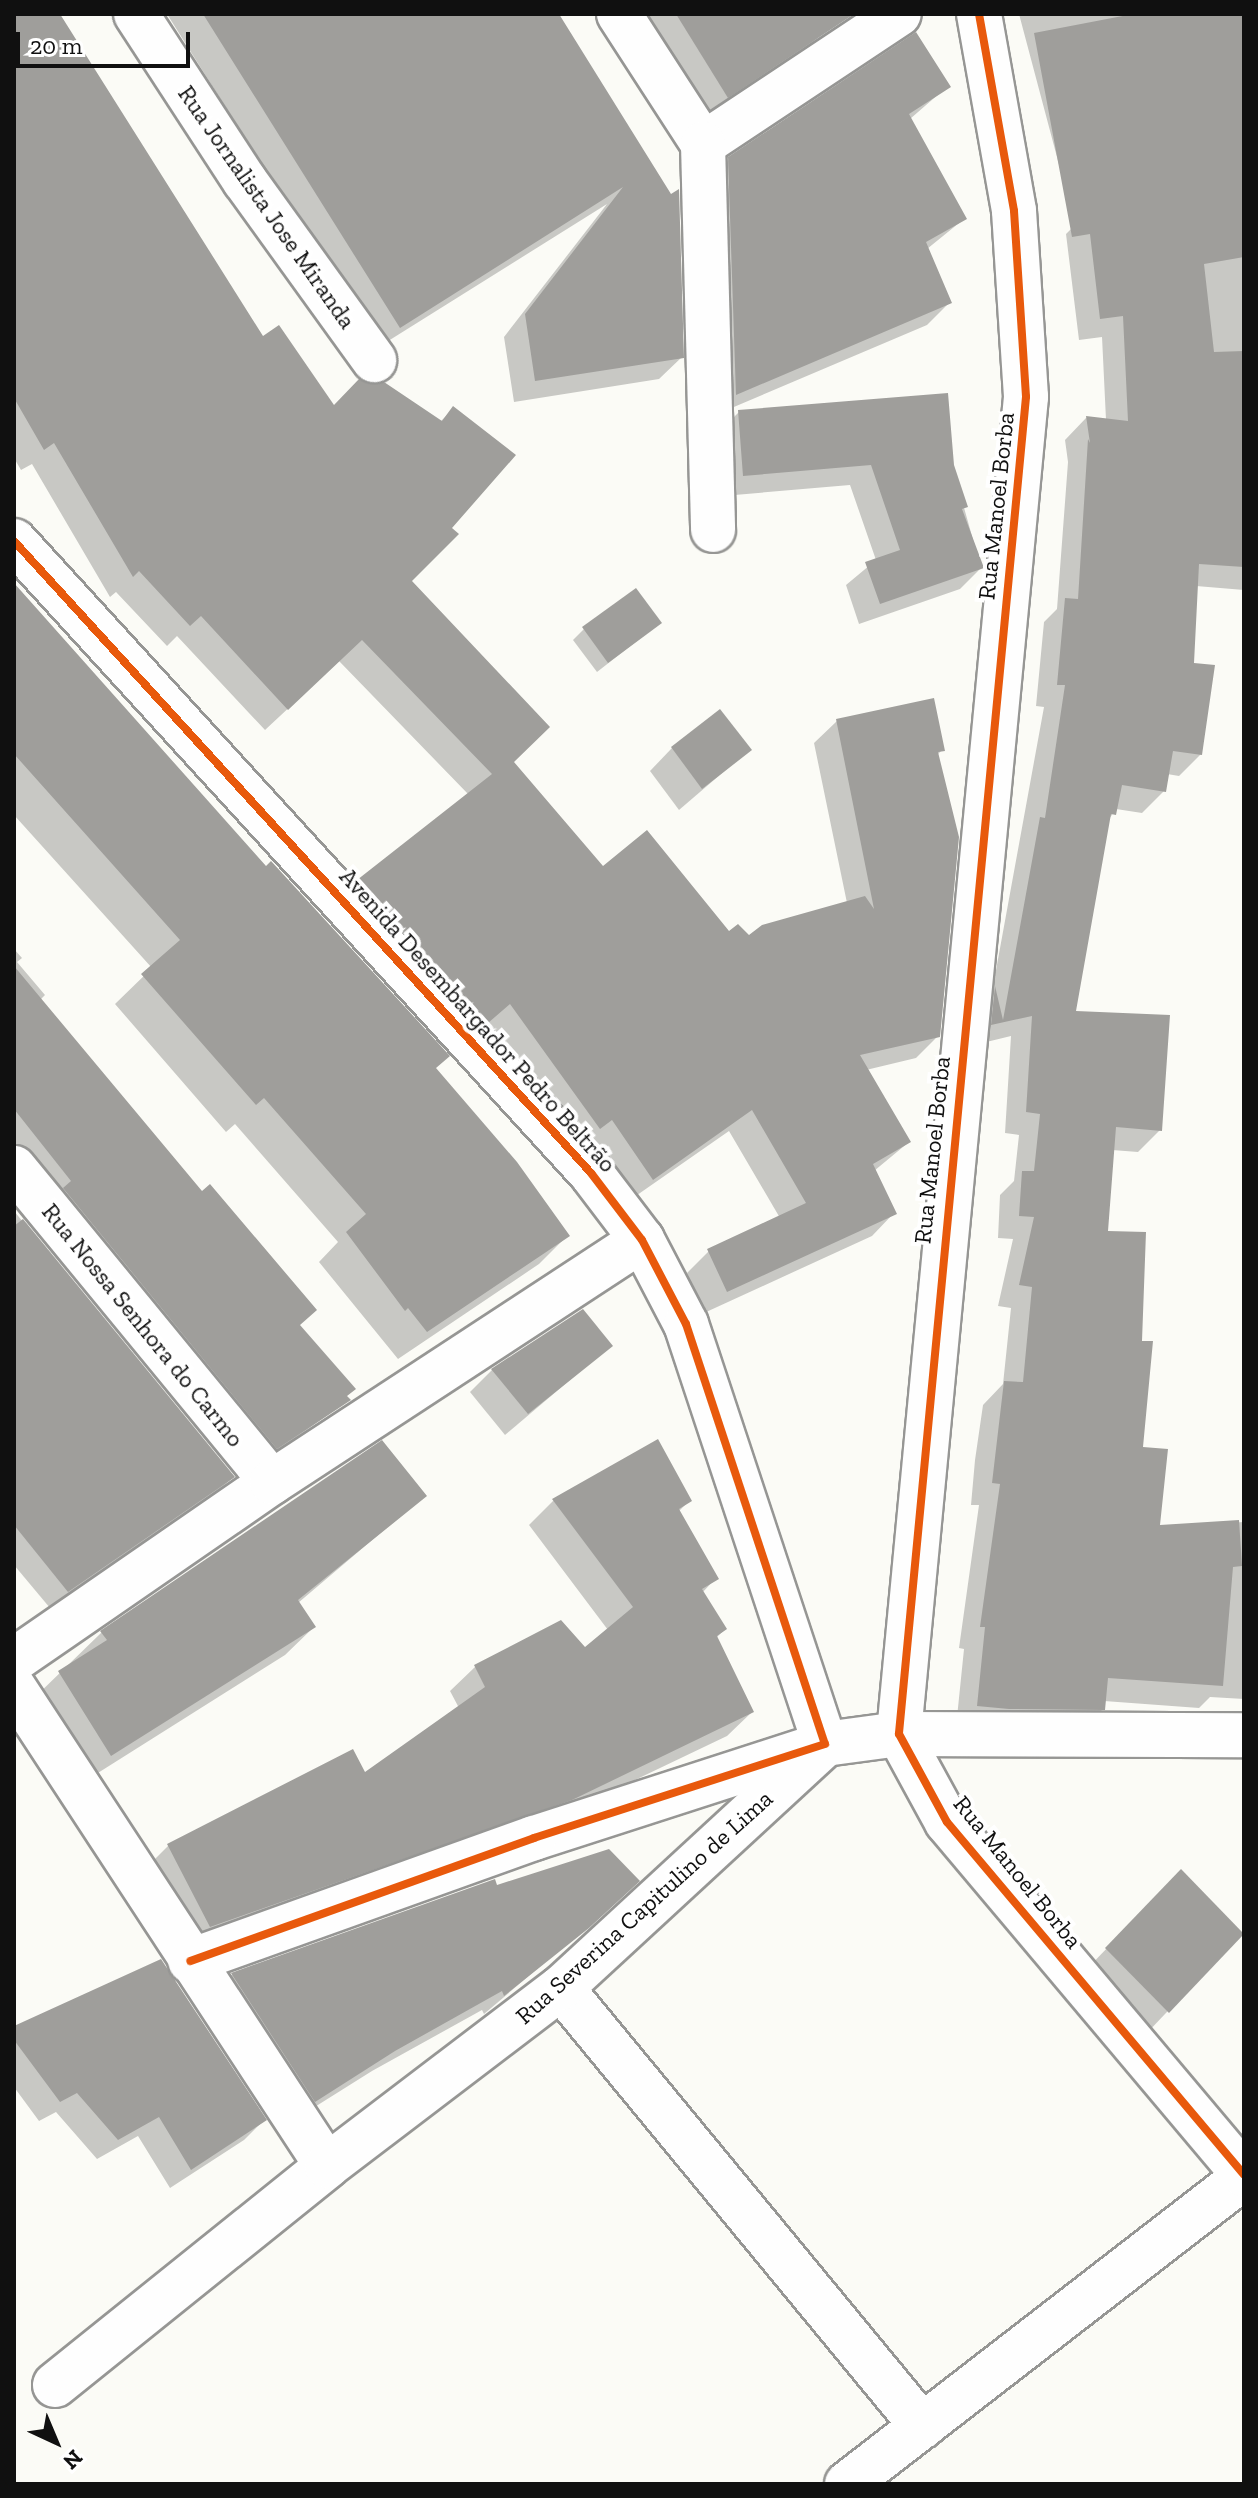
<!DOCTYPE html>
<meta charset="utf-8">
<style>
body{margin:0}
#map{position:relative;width:1258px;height:2498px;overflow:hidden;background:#fbfbf6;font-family:"Zilla Slab",serif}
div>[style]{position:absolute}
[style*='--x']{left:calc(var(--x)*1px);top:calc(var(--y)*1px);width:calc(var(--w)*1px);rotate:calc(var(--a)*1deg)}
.shadow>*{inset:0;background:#0003}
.building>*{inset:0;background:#9f9e9b}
.roads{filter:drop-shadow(2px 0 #969694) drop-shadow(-2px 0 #969694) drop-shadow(0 2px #969694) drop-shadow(0 -2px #969694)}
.minor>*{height:44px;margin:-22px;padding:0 22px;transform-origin:22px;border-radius:22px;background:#fefefe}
.tertiary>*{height:44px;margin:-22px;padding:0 22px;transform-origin:22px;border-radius:22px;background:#fefefe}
.cycleway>*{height:8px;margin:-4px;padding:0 4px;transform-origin:4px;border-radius:4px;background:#e8590c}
span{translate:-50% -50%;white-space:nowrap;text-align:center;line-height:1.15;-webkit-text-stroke:8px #fff;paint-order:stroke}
.street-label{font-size:24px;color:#101010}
.frame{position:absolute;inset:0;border:16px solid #101010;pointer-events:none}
.north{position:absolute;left:16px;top:2402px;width:80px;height:80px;-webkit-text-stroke:6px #fff;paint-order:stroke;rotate:136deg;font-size:22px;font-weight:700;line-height:32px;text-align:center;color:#101010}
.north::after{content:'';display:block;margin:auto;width:28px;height:36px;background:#101010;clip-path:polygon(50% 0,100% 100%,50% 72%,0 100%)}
.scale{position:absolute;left:16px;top:32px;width:174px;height:36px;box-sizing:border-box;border:4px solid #101010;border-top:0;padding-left:10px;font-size:24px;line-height:28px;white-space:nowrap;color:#101010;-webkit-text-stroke:6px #fff;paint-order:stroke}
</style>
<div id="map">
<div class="shadow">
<i style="clip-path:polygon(14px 14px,58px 14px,263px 339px,334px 408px,440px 422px,453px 409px,450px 528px,409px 581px,511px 762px,603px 869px,729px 933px,749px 938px,847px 903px,814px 743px,837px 721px,942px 750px,937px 755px,938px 1036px,916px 1058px,866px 1070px,909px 1142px,874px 1171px,894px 1213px,872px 1236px,704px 1313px,687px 1273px,709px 1251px,780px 1218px,729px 1131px,630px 1200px,577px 1150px,487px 1024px,465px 1044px,336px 903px,469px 795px,339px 661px,265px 730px,177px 636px,167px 646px,116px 592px,110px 597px,32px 464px,21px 470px,14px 458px)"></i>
<i style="clip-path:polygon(167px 14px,557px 14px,671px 197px,682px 357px,659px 379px,514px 402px,504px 337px,607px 204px,377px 348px)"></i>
<i style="clip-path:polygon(634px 14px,810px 14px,822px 33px,800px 55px,705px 118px)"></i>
<i style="clip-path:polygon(1019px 14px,1244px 14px,1244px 590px,1196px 586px,1192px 665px,1201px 754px,1179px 776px,1167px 774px,1164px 791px,1142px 813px,1116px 809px,1107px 822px,1073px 1013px,1160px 1130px,1138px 1152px,1112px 1150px,1106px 1233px,1140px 1342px,1141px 1449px,1158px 1527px,1244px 1522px,1244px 1699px,1210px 1697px,1199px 1708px,1104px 1701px,1103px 1709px,1081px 1731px,956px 1727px,964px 1649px,959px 1648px,979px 1505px,971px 1505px,975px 1460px,983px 1405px,1003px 1384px,1011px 1308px,998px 1306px,1013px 1239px,998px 1238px,1000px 1195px,1014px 1181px,1019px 1135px,1005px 1133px,1011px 1036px,970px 1046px,974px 1010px,992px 992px,1044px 707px,1036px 706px,1044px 622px,1057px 609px,1068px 462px,1065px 440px,1086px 418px,1106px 420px,1102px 337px,1079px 340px,1066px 234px,1075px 225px)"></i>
<i style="clip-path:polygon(948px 86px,910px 119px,964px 219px,927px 249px,949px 303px,927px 325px,715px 415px,707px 181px,730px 159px)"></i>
<i style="clip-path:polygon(739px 412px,952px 465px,981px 568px,960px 589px,859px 624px,846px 585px,876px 560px,850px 485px,723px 496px,718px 433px)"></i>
<i style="clip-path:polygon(14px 601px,434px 1069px,567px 1236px,539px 1264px,398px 1359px,319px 1262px,338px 1242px,235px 1124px,226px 1132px,115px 1004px,152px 968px,14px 815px)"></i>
<i style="clip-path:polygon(660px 623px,597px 672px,573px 640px,584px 629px)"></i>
<i style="clip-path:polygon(672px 748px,749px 750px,679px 810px,650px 771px)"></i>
<i style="clip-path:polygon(14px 949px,22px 958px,17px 962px,45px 995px,40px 1000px,298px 1326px,348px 1400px,258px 1465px,14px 1169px)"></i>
<i style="clip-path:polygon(14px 1211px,233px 1477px,215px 1494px,50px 1608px,14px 1565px)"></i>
<i style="clip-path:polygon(610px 1346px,505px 1435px,470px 1392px,492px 1370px)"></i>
<i style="clip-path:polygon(382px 1442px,424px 1496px,298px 1603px,314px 1627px,285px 1655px,82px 1783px,31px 1701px,101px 1633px)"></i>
<i style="clip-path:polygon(657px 1442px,689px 1501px,678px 1512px,716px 1578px,702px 1593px,725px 1629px,716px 1638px,752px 1712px,727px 1736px,545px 1823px,185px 1951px,144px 1870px,168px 1846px,364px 1775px,459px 1708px,450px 1691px,475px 1667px,560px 1623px,584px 1650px,608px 1630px,529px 1525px,553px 1501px)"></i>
<i style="clip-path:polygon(493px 1881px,496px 1888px,617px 1901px,484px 2014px,482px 2010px,372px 2071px,294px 2120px,212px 1995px,232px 1975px)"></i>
<i style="clip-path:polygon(1159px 1894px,1242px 1933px,1146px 2034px,1085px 1971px)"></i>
<i style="clip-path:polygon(14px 2029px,264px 2120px,244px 2140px,170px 2188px,138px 2136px,97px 2159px,56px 2112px,39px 2121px,14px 2087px)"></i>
</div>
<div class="building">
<i style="clip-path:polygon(14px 14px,60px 14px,263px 336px,279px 325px,334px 405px,359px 379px,384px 382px,442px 421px,453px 406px,516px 455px,452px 528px,459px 534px,412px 581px,550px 727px,514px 762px,603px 866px,647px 830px,729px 931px,738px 924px,749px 935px,762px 925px,865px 896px,874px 909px,836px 719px,934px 698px,945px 751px,938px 752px,959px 837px,940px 1037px,860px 1055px,911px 1142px,873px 1164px,897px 1214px,727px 1292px,707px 1249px,806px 1203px,752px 1110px,653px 1180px,612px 1120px,600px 1129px,510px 1004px,488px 1023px,357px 880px,492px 774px,362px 640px,288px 710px,201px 616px,190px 626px,139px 571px,133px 577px,54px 443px,44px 450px,14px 398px)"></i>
<i style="clip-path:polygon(203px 14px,559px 14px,671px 194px,679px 189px,684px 358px,535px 381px,525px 314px,623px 187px,400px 328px)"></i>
<i style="clip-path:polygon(676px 14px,854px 14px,728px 98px)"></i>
<i style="clip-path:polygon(1133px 14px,1244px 14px,1244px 257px,1204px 264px,1214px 352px,1244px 351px,1244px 567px,1199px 564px,1194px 663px,1215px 665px,1202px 755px,1173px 751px,1166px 792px,1122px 785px,1116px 815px,1111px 814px,1076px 1011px,1170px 1015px,1162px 1131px,1116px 1127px,1108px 1231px,1146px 1232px,1142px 1341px,1153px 1341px,1143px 1447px,1168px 1449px,1160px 1525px,1239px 1520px,1242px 1566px,1233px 1567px,1223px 1686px,1108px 1678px,1105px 1710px,1009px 1709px,977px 1706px,985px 1627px,980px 1627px,1000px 1484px,992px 1483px,1004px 1381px,1023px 1382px,1032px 1287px,1019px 1285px,1034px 1217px,1019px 1216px,1022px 1171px,1034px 1171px,1040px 1114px,1026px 1112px,1032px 1016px,991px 1025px,995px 986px,1003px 1020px,1040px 817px,1045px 818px,1065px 685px,1057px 685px,1065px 598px,1078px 599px,1088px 439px,1090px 443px,1086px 416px,1128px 421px,1123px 316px,1100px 319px,1090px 234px,1072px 237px,1034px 33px)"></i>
<i style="clip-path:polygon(916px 32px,951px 87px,909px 114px,967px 219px,926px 242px,952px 303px,736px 395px,728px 157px)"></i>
<i style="clip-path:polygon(948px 393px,954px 465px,968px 507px,962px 509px,984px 568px,880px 604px,865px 562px,900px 550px,871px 465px,743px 476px,738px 410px)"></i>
<i style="clip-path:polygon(14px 583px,266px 866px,271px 861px,450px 1056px,436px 1068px,517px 1162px,570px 1236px,427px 1332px,408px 1308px,405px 1311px,346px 1232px,366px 1214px,264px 1098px,256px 1105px,141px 974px,180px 940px,14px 754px)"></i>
<i style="clip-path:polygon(636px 588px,662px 623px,608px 663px,582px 627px)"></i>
<i style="clip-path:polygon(720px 709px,752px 750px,702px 789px,671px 747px)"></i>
<i style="clip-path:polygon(14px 966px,202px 1191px,210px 1184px,317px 1310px,300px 1325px,356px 1389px,347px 1396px,351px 1400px,277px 1449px,63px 1188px,71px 1181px,14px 1109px)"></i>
<i style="clip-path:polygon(23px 1219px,235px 1477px,68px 1592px,14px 1525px,14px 1226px)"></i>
<i style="clip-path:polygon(583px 1309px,613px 1346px,528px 1414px,491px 1369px)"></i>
<i style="clip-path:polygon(658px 1439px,692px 1501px,679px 1509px,719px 1579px,702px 1589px,727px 1629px,717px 1636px,754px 1712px,572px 1800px,210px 1927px,167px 1844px,353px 1749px,365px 1772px,485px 1687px,474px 1665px,561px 1620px,585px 1647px,633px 1607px,552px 1499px)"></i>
<i style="clip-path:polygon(382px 1440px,427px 1496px,298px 1600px,316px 1627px,111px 1756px,58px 1671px,107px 1640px,100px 1631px)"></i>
<i style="clip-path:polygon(609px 1849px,640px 1881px,589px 1928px,504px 1996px,502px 1991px,395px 2051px,315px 2102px,231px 1973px,495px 1879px,497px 1885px)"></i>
<i style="clip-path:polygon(1181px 1869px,1244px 1934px,1169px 2013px,1105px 1948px)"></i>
<i style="clip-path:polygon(161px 1959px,267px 2120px,191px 2170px,159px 2117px,118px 2140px,77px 2093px,60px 2102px,14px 2040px,14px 2026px)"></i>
</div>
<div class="roads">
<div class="minor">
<i style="--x:136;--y:14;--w:199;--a:56.9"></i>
<i style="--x:245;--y:181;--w:221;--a:54.2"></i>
<i style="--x:619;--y:14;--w:155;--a:57.1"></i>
<i style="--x:703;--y:144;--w:235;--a:-33.6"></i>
<i style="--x:703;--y:144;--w:386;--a:88.5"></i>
<i style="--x:14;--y:541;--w:856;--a:47.6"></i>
<i style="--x:591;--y:1173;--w:84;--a:52.7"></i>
<i style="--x:642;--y:1240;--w:95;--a:62.4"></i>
<i style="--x:686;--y:1324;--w:442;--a:71.7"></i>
<i style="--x:825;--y:1744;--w:306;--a:162.1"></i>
<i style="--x:534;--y:1838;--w:365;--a:160.3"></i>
<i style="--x:14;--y:1168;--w:406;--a:50.6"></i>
<i style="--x:14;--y:1660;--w:313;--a:-34.6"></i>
<i style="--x:272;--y:1482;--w:442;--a:-33.2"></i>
<i style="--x:14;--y:1688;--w:571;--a:56.78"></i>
<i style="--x:561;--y:1988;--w:568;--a:50.5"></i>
<i style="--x:55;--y:2385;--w:349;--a:-38.8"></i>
<i style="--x:327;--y:2166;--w:294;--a:-37.3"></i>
<i style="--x:561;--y:1988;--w:359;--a:-42.7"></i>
<i style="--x:825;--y:1744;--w:75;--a:-7.7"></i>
<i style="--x:899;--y:1734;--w:345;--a:0.2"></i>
<i style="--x:847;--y:2484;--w:502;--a:-37.71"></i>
</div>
<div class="tertiary">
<i style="--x:979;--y:14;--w:200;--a:79.9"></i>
<i style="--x:1014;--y:211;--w:186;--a:86.3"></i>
<i style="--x:1026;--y:397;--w:1343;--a:95.43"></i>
<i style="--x:899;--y:1734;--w:100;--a:61.4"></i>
<i style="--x:947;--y:1822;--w:461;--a:49.9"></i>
</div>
</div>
<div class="cycleway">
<i style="--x:979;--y:14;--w:200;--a:79.9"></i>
<i style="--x:1014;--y:211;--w:186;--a:86.3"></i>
<i style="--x:1026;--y:397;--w:1343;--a:95.43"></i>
<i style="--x:899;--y:1734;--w:100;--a:61.4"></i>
<i style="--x:947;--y:1822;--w:461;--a:49.9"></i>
<i style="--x:14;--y:541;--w:856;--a:47.6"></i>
<i style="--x:591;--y:1173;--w:84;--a:52.7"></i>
<i style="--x:642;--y:1240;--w:95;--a:62.4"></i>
<i style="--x:686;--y:1324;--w:442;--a:71.7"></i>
<i style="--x:825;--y:1744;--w:306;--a:162.1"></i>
<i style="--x:534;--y:1838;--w:365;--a:160.3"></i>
</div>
<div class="street-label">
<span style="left:267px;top:207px;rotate:55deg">Rua Jornalista Jose Miranda</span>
<span style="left:996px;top:506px;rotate:-84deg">Rua Manoel Borba</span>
<span style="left:478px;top:1020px;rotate:48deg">Avenida Desembargador Pedro Beltrão</span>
<span style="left:932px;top:1150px;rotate:-84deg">Rua Manoel Borba</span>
<span style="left:143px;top:1325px;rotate:51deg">Rua Nossa Senhora do Carmo</span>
<span style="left:1018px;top:1872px;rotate:51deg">Rua Manoel Borba</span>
<span style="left:644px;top:1907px;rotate:-42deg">Rua Severina Capitulino de Lima</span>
</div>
<div class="frame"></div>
<div class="north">N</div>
<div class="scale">20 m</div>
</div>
